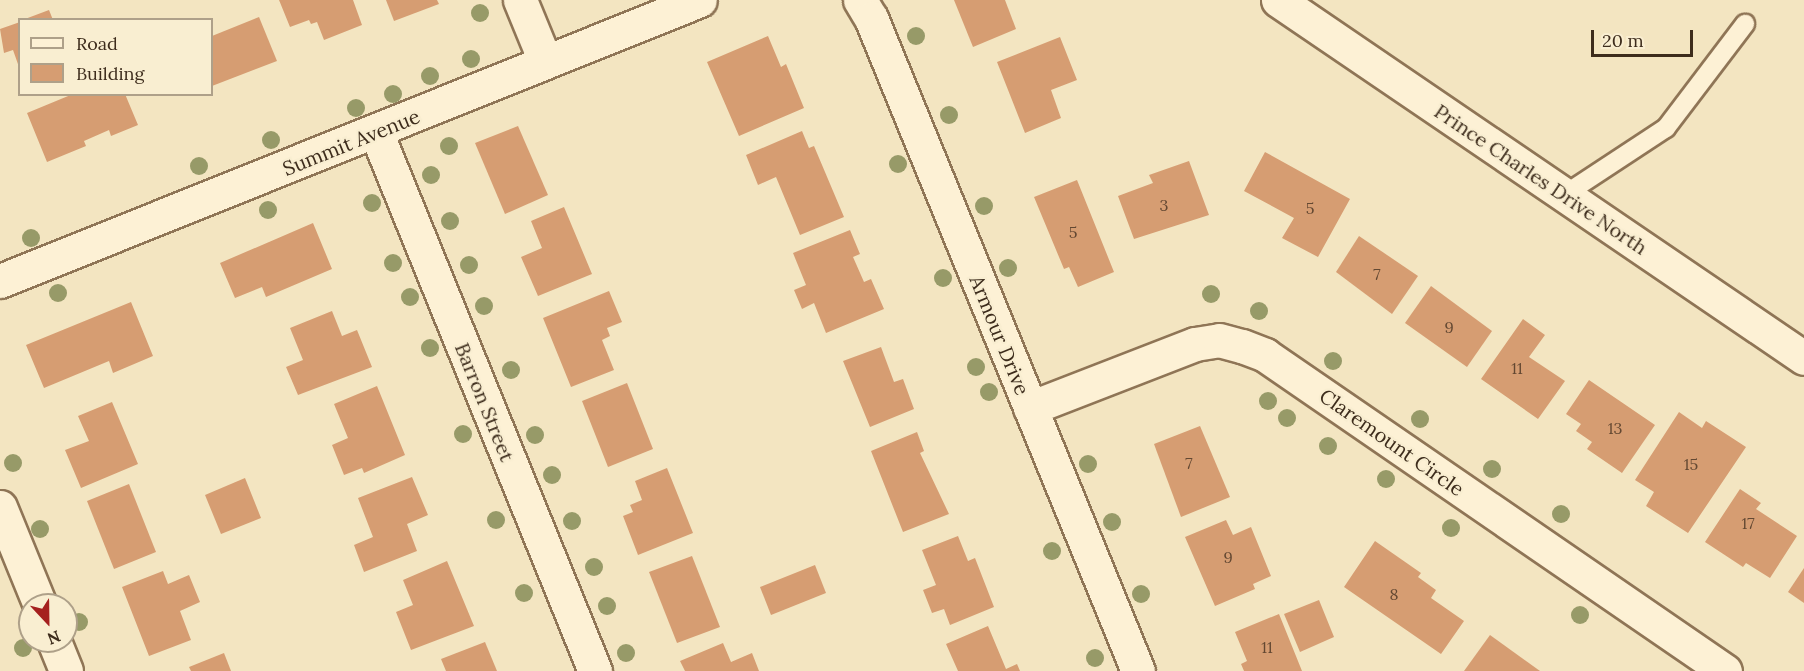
<!DOCTYPE html>
<style>
body{margin:0}
#map{position:relative;width:1804px;height:671px;overflow:hidden;background:#f3e5c1;font-family:Lora,serif}
div>[style]{position:absolute}
[style*='--x']{left:calc(var(--x)*1px);top:calc(var(--y)*1px);width:calc(var(--w)*1px);rotate:calc(var(--a)*1deg)}
.building>*{inset:0;background:#d69d72}
.roads{filter:drop-shadow(2px 0 #8f7556) drop-shadow(-2px 0 #8f7556) drop-shadow(0 2px #8f7556) drop-shadow(0 -2px #8f7556)}
.service>*{height:18px;margin:-9px;padding:0 9px;transform-origin:9px;border-radius:9px;background:#fdf1d5}
.minor>*{height:33px;margin:-16.5px;padding:0 16.5px;transform-origin:16.5px;border-radius:16.5px;background:#fdf1d5}
.secondary>*{height:33px;margin:-16.5px;padding:0 16.5px;transform-origin:16.5px;border-radius:16.5px;background:#fdf1d5}
.trees>*{width:18px;height:18px;margin:-9px;border-radius:50%;background:#979a68}
span{translate:-50% -50%;white-space:nowrap;text-align:center;line-height:1.15;-webkit-text-stroke:4.5px #f9eed1;paint-order:stroke}
.number-label{font-size:16px;color:#634832}
.number-label span{-webkit-text-stroke-width:0}
.street-label{font-size:20px;color:#3d2c1c}
.legend{position:absolute;left:18px;top:18px;width:195px;height:78px;box-sizing:border-box;background:#f9eed1;border:2px solid #aea089;margin:0;padding:8px 10px;list-style:none;font-size:18px;color:#3d2c1c}
.legend li{display:flex;align-items:center;gap:12px;height:30px}
.legend b{width:30px;border:2px solid #aea089}
.north{position:absolute;left:18px;top:593px;width:60px;height:60px;box-sizing:border-box;background:#f9eed1;border:2px solid #aea089;border-radius:50%;rotate:158deg;font-size:16px;font-weight:700;line-height:24px;text-align:center;color:#3d2c1c}
.north::after{content:'';display:block;margin:auto;width:21px;height:27px;background:#a5201e;clip-path:polygon(50% 0,100% 100%,50% 72%,0 100%)}
.scale{position:absolute;left:1591px;top:30px;width:102px;height:27px;box-sizing:border-box;border:3px solid #3d2c1c;border-top:0;padding-left:8px;font-size:18px;line-height:21px;white-space:nowrap;color:#3d2c1c;-webkit-text-stroke:4px #f9eed1;paint-order:stroke}
</style>
<div id="map">
<div class="building">
<i style="clip-path:polygon(279px 0,353px 0,362px 25px,324px 40px,317px 22px,311px 24px,309px 20px,290px 27px)"></i>
<i style="clip-path:polygon(386px 0,437px 0,439px 4px,394px 21px)"></i>
<i style="clip-path:polygon(954px 0,1005px 0,1016px 29px,973px 47px)"></i>
<i style="clip-path:polygon(49px 10px,53px 20px,25px 20px,25px 19px)"></i>
<i style="clip-path:polygon(259px 17px,277px 61px,212px 86px,212px 36px)"></i>
<i style="clip-path:polygon(20px 22px,20px 67px,19px 67px,13px 50px,4px 53px,0 29px)"></i>
<i style="clip-path:polygon(768px 36px,781px 67px,786px 64px,804px 108px,739px 136px,707px 62px)"></i>
<i style="clip-path:polygon(1060px 37px,1077px 80px,1051px 90px,1061px 118px,1025px 133px,997px 62px)"></i>
<i style="clip-path:polygon(73px 94px,125px 94px,138px 125px,111px 136px,109px 130px,84px 141px,86px 146px,47px 162px,27px 113px)"></i>
<i style="clip-path:polygon(518px 126px,548px 195px,505px 214px,475px 143px)"></i>
<i style="clip-path:polygon(802px 131px,809px 148px,814px 146px,844px 217px,800px 235px,776px 177px,758px 185px,746px 155px)"></i>
<i style="clip-path:polygon(1265px 152px,1350px 199px,1318px 257px,1282px 238px,1294px 218px,1244px 191px)"></i>
<i style="clip-path:polygon(1189px 161px,1209px 215px,1134px 239px,1118px 196px,1153px 183px,1149px 175px)"></i>
<i style="clip-path:polygon(1077px 180px,1114px 272px,1078px 287px,1069px 267px,1064px 269px,1034px 197px)"></i>
<i style="clip-path:polygon(564px 207px,592px 274px,538px 296px,521px 257px,542px 248px,531px 221px)"></i>
<i style="clip-path:polygon(313px 223px,332px 269px,266px 297px,262px 287px,235px 298px,220px 263px)"></i>
<i style="clip-path:polygon(850px 230px,860px 254px,853px 257px,864px 282px,871px 279px,884px 309px,826px 333px,814px 303px,802px 309px,794px 290px,806px 285px,793px 253px)"></i>
<i style="clip-path:polygon(1359px 236px,1418px 276px,1392px 314px,1336px 272px)"></i>
<i style="clip-path:polygon(1431px 286px,1492px 331px,1467px 367px,1405px 323px)"></i>
<i style="clip-path:polygon(609px 291px,622px 322px,607px 328px,610px 336px,602px 340px,614px 370px,571px 387px,543px 318px)"></i>
<i style="clip-path:polygon(131px 302px,153px 356px,113px 373px,109px 361px,44px 388px,26px 345px)"></i>
<i style="clip-path:polygon(332px 311px,342px 336px,357px 330px,372px 367px,298px 395px,286px 367px,303px 360px,290px 328px)"></i>
<i style="clip-path:polygon(1523px 319px,1545px 335px,1529px 357px,1565px 381px,1538px 419px,1481px 379px)"></i>
<i style="clip-path:polygon(881px 347px,894px 382px,903px 379px,914px 409px,870px 427px,843px 361px)"></i>
<i style="clip-path:polygon(1589px 380px,1655px 425px,1622px 473px,1587px 449px,1592px 442px,1576px 431px,1581px 424px,1566px 414px)"></i>
<i style="clip-path:polygon(627px 383px,653px 449px,608px 467px,582px 401px)"></i>
<i style="clip-path:polygon(377px 386px,405px 455px,364px 473px,362px 468px,344px 475px,332px 445px,348px 438px,334px 404px)"></i>
<i style="clip-path:polygon(112px 402px,138px 464px,81px 488px,65px 450px,89px 441px,78px 416px)"></i>
<i style="clip-path:polygon(1679px 412px,1702px 428px,1706px 421px,1746px 447px,1688px 533px,1646px 506px,1654px 492px,1635px 480px)"></i>
<i style="clip-path:polygon(1200px 426px,1230px 497px,1181px 517px,1154px 444px)"></i>
<i style="clip-path:polygon(917px 432px,924px 451px,920px 453px,949px 514px,903px 532px,871px 451px)"></i>
<i style="clip-path:polygon(667px 468px,693px 533px,638px 555px,623px 516px,633px 512px,630px 505px,642px 500px,635px 481px)"></i>
<i style="clip-path:polygon(412px 477px,428px 515px,407px 524px,417px 551px,364px 572px,354px 545px,373px 537px,358px 498px)"></i>
<i style="clip-path:polygon(245px 478px,261px 518px,221px 534px,205px 495px)"></i>
<i style="clip-path:polygon(129px 484px,156px 552px,114px 569px,87px 501px)"></i>
<i style="clip-path:polygon(1740px 489px,1761px 503px,1756px 509px,1797px 536px,1770px 578px,1746px 563px,1743px 567px,1705px 542px)"></i>
<i style="clip-path:polygon(1226px 520px,1233px 535px,1251px 527px,1271px 576px,1253px 584px,1255px 589px,1215px 606px,1185px 537px)"></i>
<i style="clip-path:polygon(958px 536px,968px 561px,975px 558px,994px 607px,950px 625px,944px 609px,932px 613px,923px 590px,936px 585px,922px 550px)"></i>
<i style="clip-path:polygon(1375px 541px,1421px 573px,1418px 577px,1436px 590px,1431px 598px,1464px 621px,1441px 654px,1344px 587px)"></i>
<i style="clip-path:polygon(692px 556px,720px 627px,677px 643px,649px 572px)"></i>
<i style="clip-path:polygon(447px 561px,474px 626px,411px 650px,396px 612px,413px 605px,403px 580px)"></i>
<i style="clip-path:polygon(815px 565px,826px 593px,771px 615px,760px 587px)"></i>
<i style="clip-path:polygon(1804px 568px,1804px 603px,1788px 592px)"></i>
<i style="clip-path:polygon(163px 571px,168px 584px,189px 575px,200px 602px,180px 611px,191px 640px,149px 656px,122px 587px)"></i>
<i style="clip-path:polygon(1319px 600px,1334px 637px,1300px 652px,1284px 614px)"></i>
<i style="clip-path:polygon(1279px 614px,1302px 671px,1244px 671px,1241px 664px,1247px 661px,1235px 632px)"></i>
<i style="clip-path:polygon(988px 626px,1006px 669px,1017px 664px,1020px 671px,958px 671px,946px 644px)"></i>
<i style="clip-path:polygon(1490px 635px,1540px 671px,1464px 671px)"></i>
<i style="clip-path:polygon(485px 642px,497px 671px,446px 671px,441px 659px)"></i>
<i style="clip-path:polygon(723px 643px,731px 662px,752px 653px,759px 671px,685px 671px,680px 661px)"></i>
<i style="clip-path:polygon(224px 653px,231px 671px,191px 671px,189px 667px)"></i>
</div>
<div class="roads">
<div class="service">
<i style="--x:1564;--y:195;--w:122;--a:-33.3"></i>
<i style="--x:1666;--y:128;--w:131;--a:-52.8"></i>
</div>
<div class="minor">
<i style="--x:520;--y:0;--w:66;--a:67.7"></i>
<i style="--x:860;--y:0;--w:21;--a:59"></i>
<i style="--x:871;--y:18;--w:705;--a:67.76"></i>
<i style="--x:376;--y:132;--w:582;--a:67.89"></i>
<i style="--x:0;--y:281;--w:754;--a:-21.87"></i>
<i style="--x:1030;--y:408;--w:177;--a:-21.2"></i>
<i style="--x:1195;--y:344;--w:24;--a:-9"></i>
<i style="--x:1219;--y:340;--w:24;--a:15"></i>
<i style="--x:1242;--y:346;--w:25;--a:21"></i>
<i style="--x:1265;--y:355;--w:558;--a:34.49"></i>
<i style="--x:0;--y:507;--w:106;--a:67.8"></i>
<i style="--x:54;--y:641;--w:32;--a:68"></i>
</div>
<div class="secondary">
<i style="--x:1278;--y:0;--w:636;--a:34.24"></i>
</div>
</div>
<div class="trees">
<i style="left:480px;top:13px"></i>
<i style="left:916px;top:36px"></i>
<i style="left:471px;top:59px"></i>
<i style="left:430px;top:76px"></i>
<i style="left:393px;top:94px"></i>
<i style="left:356px;top:108px"></i>
<i style="left:949px;top:115px"></i>
<i style="left:271px;top:140px"></i>
<i style="left:449px;top:146px"></i>
<i style="left:898px;top:164px"></i>
<i style="left:199px;top:166px"></i>
<i style="left:431px;top:175px"></i>
<i style="left:372px;top:203px"></i>
<i style="left:984px;top:206px"></i>
<i style="left:268px;top:210px"></i>
<i style="left:450px;top:221px"></i>
<i style="left:31px;top:238px"></i>
<i style="left:393px;top:263px"></i>
<i style="left:469px;top:265px"></i>
<i style="left:1008px;top:268px"></i>
<i style="left:943px;top:278px"></i>
<i style="left:58px;top:293px"></i>
<i style="left:1211px;top:294px"></i>
<i style="left:410px;top:297px"></i>
<i style="left:484px;top:306px"></i>
<i style="left:1259px;top:311px"></i>
<i style="left:430px;top:348px"></i>
<i style="left:1333px;top:361px"></i>
<i style="left:976px;top:367px"></i>
<i style="left:511px;top:370px"></i>
<i style="left:989px;top:392px"></i>
<i style="left:1268px;top:401px"></i>
<i style="left:1287px;top:418px"></i>
<i style="left:1420px;top:419px"></i>
<i style="left:463px;top:434px"></i>
<i style="left:535px;top:435px"></i>
<i style="left:1328px;top:446px"></i>
<i style="left:13px;top:463px"></i>
<i style="left:1088px;top:464px"></i>
<i style="left:1492px;top:469px"></i>
<i style="left:552px;top:475px"></i>
<i style="left:1386px;top:479px"></i>
<i style="left:1561px;top:514px"></i>
<i style="left:496px;top:520px"></i>
<i style="left:572px;top:521px"></i>
<i style="left:1112px;top:522px"></i>
<i style="left:1451px;top:528px"></i>
<i style="left:40px;top:529px"></i>
<i style="left:1052px;top:551px"></i>
<i style="left:594px;top:567px"></i>
<i style="left:524px;top:593px"></i>
<i style="left:1141px;top:594px"></i>
<i style="left:607px;top:606px"></i>
<i style="left:1580px;top:615px"></i>
<i style="left:79px;top:622px"></i>
<i style="left:23px;top:648px"></i>
<i style="left:626px;top:653px"></i>
<i style="left:1095px;top:658px"></i>
</div>
<div class="number-label">
<span style="left:1164px;top:205px">3</span>
<span style="left:1310px;top:208px">5</span>
<span style="left:1073px;top:232px">5</span>
<span style="left:1377px;top:274px">7</span>
<span style="left:1449px;top:327px">9</span>
<span style="left:1517px;top:368px">11</span>
<span style="left:1615px;top:428px">13</span>
<span style="left:1189px;top:463px">7</span>
<span style="left:1691px;top:464px">15</span>
<span style="left:1748px;top:523px">17</span>
<span style="left:1228px;top:557px">9</span>
<span style="left:1394px;top:594px">8</span>
<span style="left:1267px;top:647px">11</span>
</div>
<div class="street-label">
<span style="left:351px;top:142px;rotate:-22deg">Summit Avenue</span>
<span style="left:1541px;top:179px;rotate:34deg">Prince Charles Drive North</span>
<span style="left:1000px;top:335px;rotate:68deg">Armour Drive</span>
<span style="left:485px;top:402px;rotate:68deg">Barron Street</span>
<span style="left:1392px;top:442px;rotate:35deg">Claremount Circle</span>
</div>
<ul class="legend">
<li><b style="height:8px;background:#fdf1d5"></b>Road</li>
<li><b style="height:16px;background:#d69d72"></b>Building</li>
</ul>
<div class="north">N</div>
<div class="scale">20 m</div>
</div>
